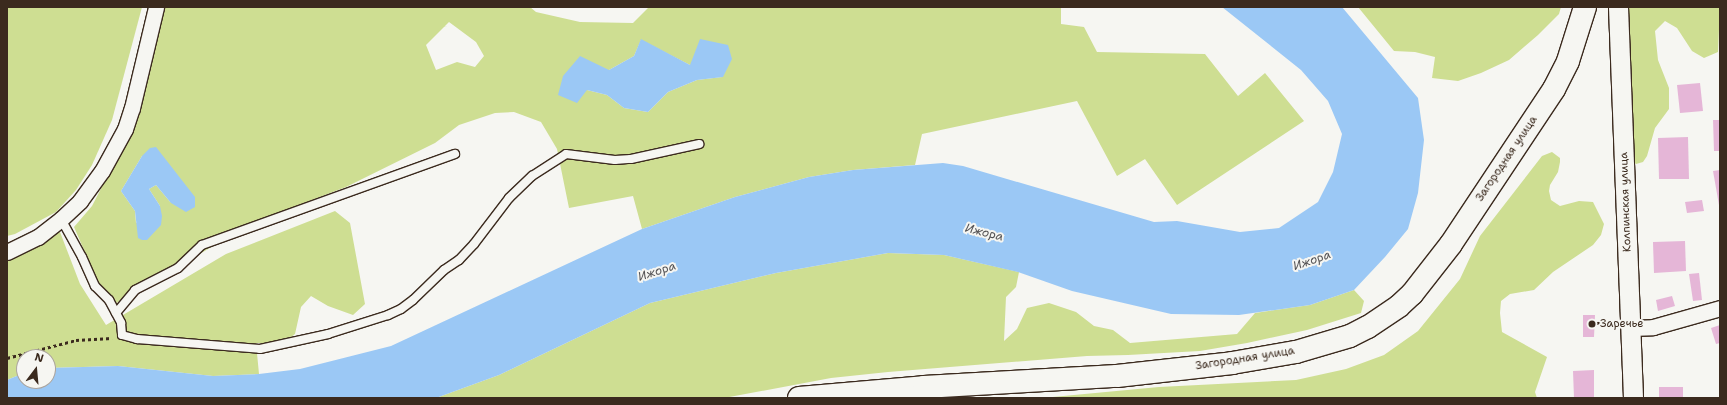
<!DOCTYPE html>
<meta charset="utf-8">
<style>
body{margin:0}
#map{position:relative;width:1727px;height:405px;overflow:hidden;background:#f6f6f2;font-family:"Shantell Sans",sans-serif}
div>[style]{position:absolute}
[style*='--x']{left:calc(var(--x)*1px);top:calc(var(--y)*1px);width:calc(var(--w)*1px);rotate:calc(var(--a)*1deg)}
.green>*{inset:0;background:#cede92}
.water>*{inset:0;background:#9bc8f5}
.building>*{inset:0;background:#e5b6d7}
.path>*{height:2.5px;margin-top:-1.25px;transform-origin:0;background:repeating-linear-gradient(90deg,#3b2a1e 0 3px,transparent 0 6px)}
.roads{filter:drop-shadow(1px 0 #3b2a1e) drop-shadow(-1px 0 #3b2a1e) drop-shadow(0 1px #3b2a1e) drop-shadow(0 -1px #3b2a1e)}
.service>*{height:8px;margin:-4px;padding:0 4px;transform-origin:4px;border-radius:4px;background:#f6f6f2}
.minor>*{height:15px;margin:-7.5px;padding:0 7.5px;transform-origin:7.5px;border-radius:7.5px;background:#f6f6f2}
.tertiary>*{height:19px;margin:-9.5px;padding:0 9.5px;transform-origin:9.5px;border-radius:9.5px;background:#f6f6f2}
.secondary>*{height:22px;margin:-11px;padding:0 11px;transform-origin:11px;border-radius:11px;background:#f6f6f2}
.dots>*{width:11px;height:11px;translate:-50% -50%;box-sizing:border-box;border:2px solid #f6f6f2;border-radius:50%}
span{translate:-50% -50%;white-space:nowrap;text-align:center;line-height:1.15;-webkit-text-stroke:4px #f6f6f2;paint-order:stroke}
.street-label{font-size:11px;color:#3b2a1e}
.poi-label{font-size:11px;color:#3b2a1e}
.left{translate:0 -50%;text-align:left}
.water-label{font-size:12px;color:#535254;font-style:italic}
.frame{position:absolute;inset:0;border:8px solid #3b2a1e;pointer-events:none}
.north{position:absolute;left:16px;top:349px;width:40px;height:40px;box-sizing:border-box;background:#f6f6f2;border:1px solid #aba49d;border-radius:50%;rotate:16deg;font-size:11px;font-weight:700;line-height:16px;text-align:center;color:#3b2a1e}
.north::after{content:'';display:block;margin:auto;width:14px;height:18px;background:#3b2a1e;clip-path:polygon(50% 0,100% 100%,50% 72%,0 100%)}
</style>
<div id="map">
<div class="green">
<i style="clip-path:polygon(7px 7px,142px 7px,112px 120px,92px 165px,76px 190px,56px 212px,15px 234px,7px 236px)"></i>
<i style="clip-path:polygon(evenodd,160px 7px,530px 7px,536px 12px,580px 22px,633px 23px,649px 7px,1061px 7px,1061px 24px,1084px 27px,1097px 52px,1205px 54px,1238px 96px,1265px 73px,1304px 121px,1177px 205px,1145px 159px,1117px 176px,1077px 101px,922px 134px,915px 165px,853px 170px,809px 177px,735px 197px,642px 229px,633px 196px,569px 208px,557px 149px,541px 122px,514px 112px,495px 113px,459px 125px,435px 143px,346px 187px,254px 222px,113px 305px,97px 280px,74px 227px,92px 206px,108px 175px,160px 7px,449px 22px,476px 42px,484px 56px,475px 67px,457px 62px,436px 70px,426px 45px,449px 22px,160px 7px,641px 40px,690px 65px,722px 77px,697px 80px,668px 92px,648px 112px,624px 108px,607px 95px,587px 90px,609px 70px,634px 56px,641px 40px,160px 7px,142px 156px,171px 203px,156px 185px,149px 189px,160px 206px,136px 223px,135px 211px,121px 191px,142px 156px)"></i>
<i style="clip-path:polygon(1358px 7px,1561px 7px,1559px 14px,1538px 35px,1509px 60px,1481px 73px,1458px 81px,1432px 78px,1435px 57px,1415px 52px,1394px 51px)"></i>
<i style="clip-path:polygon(1624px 7px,1720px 7px,1718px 52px,1704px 58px,1692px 51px,1677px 28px,1665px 21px,1655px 31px,1658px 60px,1669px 88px,1669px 109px,1655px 128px,1647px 156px,1643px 162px,1636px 164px,1630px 160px)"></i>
<i style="clip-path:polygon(1552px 152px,1560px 158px,1560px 162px,1558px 172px,1550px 185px,1549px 191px,1551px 200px,1560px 206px,1579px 201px,1593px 202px,1604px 224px,1601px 235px,1593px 245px,1553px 272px,1534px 290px,1510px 294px,1501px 301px,1500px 313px,1502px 332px,1547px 357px,1535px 392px,1537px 398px,1042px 398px,1159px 387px,1296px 380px,1346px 369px,1384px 355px,1418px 331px,1460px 279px,1480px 236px,1542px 156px)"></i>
<i style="clip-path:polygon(335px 211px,350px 223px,365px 304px,353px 315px,328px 306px,311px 296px,301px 307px,295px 334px,283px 343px,256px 343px,259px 374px,213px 376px,118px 366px,48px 368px,48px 357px,24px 357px,24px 373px,7px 380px,7px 259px,60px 232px,80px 284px,106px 325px,226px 254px)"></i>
<i style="clip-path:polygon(888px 253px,944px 255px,1019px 272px,1016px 287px,1006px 297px,1004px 341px,1017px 329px,1027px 308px,1049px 303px,1076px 312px,1094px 326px,1113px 330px,1130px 343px,1237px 334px,1255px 313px,1310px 305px,1354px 290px,1364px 301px,1361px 313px,1307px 330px,1247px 343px,1200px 351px,1128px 355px,1087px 356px,888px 372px,831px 378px,724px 398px,436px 398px,499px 375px,650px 303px,776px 273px)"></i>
</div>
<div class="water">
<i style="clip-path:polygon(1222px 7px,1342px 7px,1418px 98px,1424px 140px,1418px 193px,1408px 229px,1385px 257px,1354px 290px,1310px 305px,1239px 315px,1171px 314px,1072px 291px,1018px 272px,944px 255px,888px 253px,776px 273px,650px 303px,499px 375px,436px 398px,7px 398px,7px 380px,24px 373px,24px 381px,48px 381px,48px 368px,118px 366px,213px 376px,259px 374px,300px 369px,391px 346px,642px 229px,735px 197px,809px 177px,853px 170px,943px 163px,963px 166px,1154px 222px,1177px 221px,1240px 232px,1279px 228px,1318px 202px,1333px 172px,1342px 134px,1328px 101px,1301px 70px)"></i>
<i style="clip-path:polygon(641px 39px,690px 65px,700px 39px,728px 45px,732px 59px,723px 77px,697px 80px,668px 92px,648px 112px,624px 108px,607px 95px,587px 90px,577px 103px,558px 95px,563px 76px,580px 56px,609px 70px,634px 56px)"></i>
<i style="clip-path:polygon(156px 147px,195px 197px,195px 207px,186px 212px,171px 203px,156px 185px,149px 189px,160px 206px,162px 216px,161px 225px,147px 240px,142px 240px,138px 238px,135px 211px,121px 191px,142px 156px,150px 148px)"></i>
</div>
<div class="building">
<i style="clip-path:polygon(1700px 83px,1703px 111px,1680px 113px,1677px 85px)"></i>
<i style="clip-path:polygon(1713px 120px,1720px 120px,1720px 151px,1714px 151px)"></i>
<i style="clip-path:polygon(1688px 137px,1689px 179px,1659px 179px,1658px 138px)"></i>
<i style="clip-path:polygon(1720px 170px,1720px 204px,1719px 205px,1713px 171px)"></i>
<i style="clip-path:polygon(1702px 200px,1704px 211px,1687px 213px,1685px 202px)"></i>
<i style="clip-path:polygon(1685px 241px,1686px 271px,1654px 273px,1653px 242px)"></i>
<i style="clip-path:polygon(1699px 273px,1702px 300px,1693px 301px,1689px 274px)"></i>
<i style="clip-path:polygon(1672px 296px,1675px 306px,1658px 311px,1656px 300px)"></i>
<i style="clip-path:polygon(1583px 315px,1595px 315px,1594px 337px,1583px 337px)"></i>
<i style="clip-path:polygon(1720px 325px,1720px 343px,1716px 344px,1711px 328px)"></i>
<i style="clip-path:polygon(1594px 370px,1594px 398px,1574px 398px,1573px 371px)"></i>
<i style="clip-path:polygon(1659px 387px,1683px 387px,1683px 398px,1659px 398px)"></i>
</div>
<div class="path">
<i style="--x:1597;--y:323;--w:17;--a:-3"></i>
<i style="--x:7;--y:358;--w:71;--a:-14.6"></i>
<i style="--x:76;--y:340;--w:36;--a:-3"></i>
</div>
<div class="roads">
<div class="service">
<i style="--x:61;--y:219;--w:43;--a:61.1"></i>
<i style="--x:82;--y:257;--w:32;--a:66"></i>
<i style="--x:95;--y:286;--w:20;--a:45"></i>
<i style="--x:109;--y:300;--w:26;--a:62"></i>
<i style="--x:121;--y:323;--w:12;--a:85"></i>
<i style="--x:122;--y:335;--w:16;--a:15"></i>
<i style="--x:137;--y:339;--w:123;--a:4.6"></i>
<i style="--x:260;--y:349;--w:70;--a:-12.4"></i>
<i style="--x:328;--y:334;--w:63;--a:-17.6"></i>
<i style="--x:388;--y:315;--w:14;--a:-25"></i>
<i style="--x:401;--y:309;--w:15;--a:-37"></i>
<i style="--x:413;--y:300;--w:43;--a:-44.1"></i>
<i style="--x:444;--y:270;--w:18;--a:-34"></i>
<i style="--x:459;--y:260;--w:22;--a:-47"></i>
<i style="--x:474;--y:244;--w:58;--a:-52.7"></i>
<i style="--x:509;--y:198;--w:32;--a:-44"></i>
<i style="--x:532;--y:176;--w:40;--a:-32.9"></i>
<i style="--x:566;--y:154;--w:49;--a:7"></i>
<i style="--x:615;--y:160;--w:16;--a:-4"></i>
<i style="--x:631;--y:159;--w:70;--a:-12.4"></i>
<i style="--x:116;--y:313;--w:30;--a:-50"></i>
<i style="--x:135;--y:290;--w:48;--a:-27.1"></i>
<i style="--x:178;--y:268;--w:33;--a:-44"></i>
<i style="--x:202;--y:245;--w:269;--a:-19.8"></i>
</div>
<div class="minor">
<i style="--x:7;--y:252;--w:34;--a:-26"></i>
<i style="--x:38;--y:237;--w:29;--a:-38"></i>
<i style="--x:61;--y:219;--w:26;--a:-43"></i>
<i style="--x:80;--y:201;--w:37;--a:-54"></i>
<i style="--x:102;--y:171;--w:48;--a:-61.3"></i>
<i style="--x:125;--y:129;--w:22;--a:-72"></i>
<i style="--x:132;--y:108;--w:104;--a:-76.6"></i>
<i style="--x:1630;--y:328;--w:23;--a:-2"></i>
<i style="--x:1653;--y:327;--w:70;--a:-15.8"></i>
</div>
<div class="tertiary">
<i style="--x:1618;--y:7;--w:391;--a:87.8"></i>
</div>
<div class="secondary">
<i style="--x:799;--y:398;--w:125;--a:-5"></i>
<i style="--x:924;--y:387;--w:193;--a:-3.3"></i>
<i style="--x:1117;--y:376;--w:116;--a:-6.4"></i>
<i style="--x:1232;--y:363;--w:65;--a:-9.8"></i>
<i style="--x:1296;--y:352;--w:56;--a:-16.5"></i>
<i style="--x:1350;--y:336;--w:20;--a:-27"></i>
<i style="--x:1368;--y:327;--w:37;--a:-34"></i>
<i style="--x:1399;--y:306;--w:18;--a:-43"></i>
<i style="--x:1412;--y:294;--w:63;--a:-52"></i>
<i style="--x:1451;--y:244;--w:186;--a:-56.4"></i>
<i style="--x:1554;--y:89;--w:31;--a:-63"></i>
<i style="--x:1568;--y:61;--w:57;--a:-72.5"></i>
</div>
</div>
<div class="dots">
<i style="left:1592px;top:324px;background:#3b2a1e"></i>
</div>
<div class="street-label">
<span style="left:1507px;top:159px;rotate:-56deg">Загородная улица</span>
<span style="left:1626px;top:202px;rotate:-92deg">Колпинская улица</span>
<span style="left:1245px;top:359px;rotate:-9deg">Загородная улица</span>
</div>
<div class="poi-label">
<span class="left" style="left:1600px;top:324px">Заречье</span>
</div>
<div class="water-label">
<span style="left:984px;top:233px;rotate:14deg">Ижора</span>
<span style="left:1312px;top:261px;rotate:-19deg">Ижора</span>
<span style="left:657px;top:272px;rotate:-18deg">Ижора</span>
</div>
<div class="frame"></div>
<div class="north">N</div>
</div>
